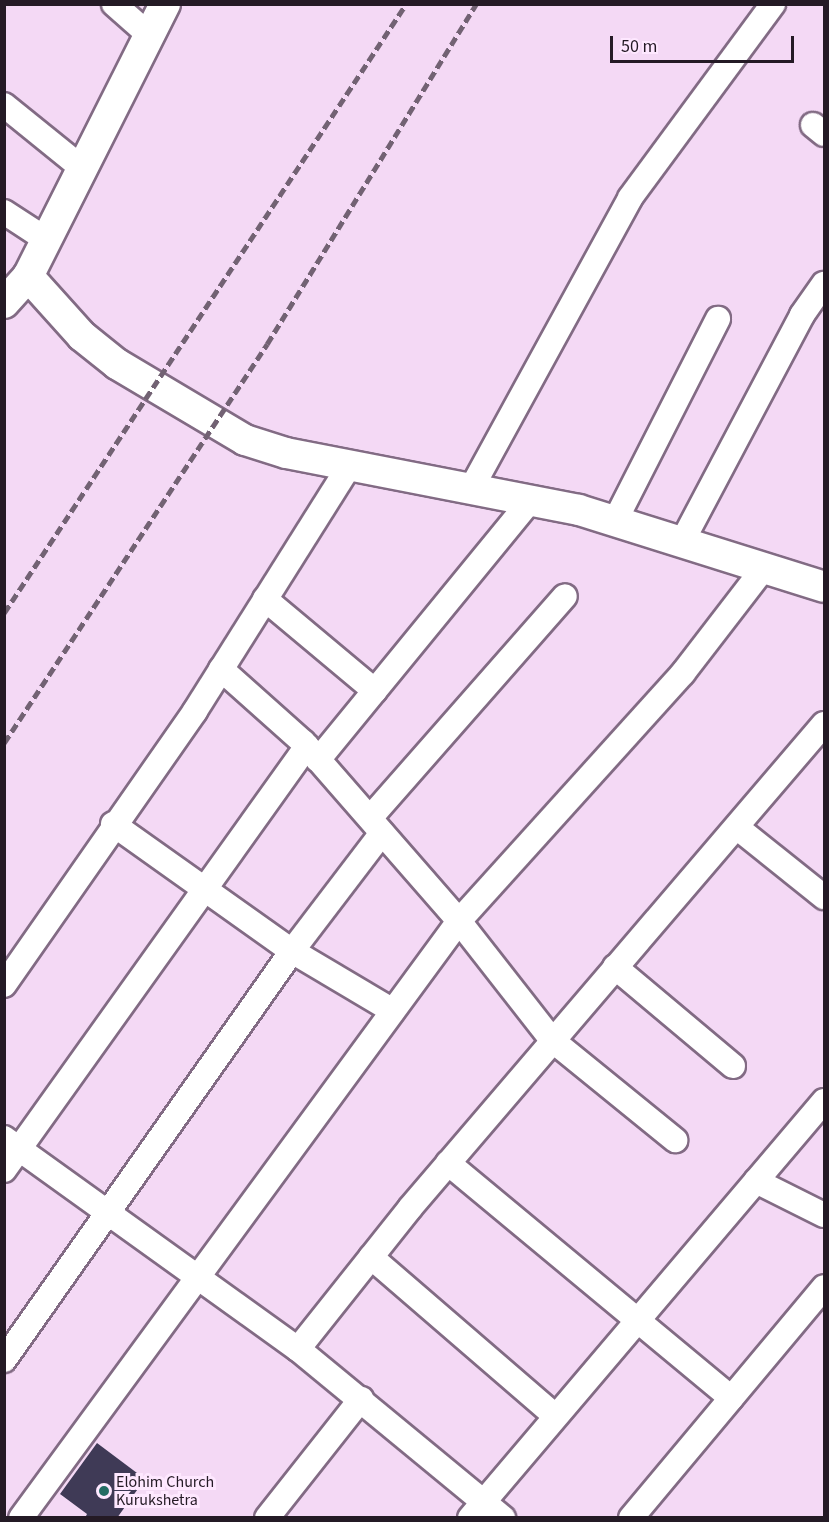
<!DOCTYPE html>
<style>
body{margin:0}
#map{position:relative;width:829px;height:1522px;overflow:hidden;background:#f4d9f5;font-family:"Source Sans 3",sans-serif}
div>[style]{position:absolute}
[style*='--x']{left:calc(var(--x)*1px);top:calc(var(--y)*1px);width:calc(var(--w)*1px);rotate:calc(var(--a)*1deg)}
.building>*{inset:0;background:#3f3a56}
.roads{filter:drop-shadow(2px 0 #826b84) drop-shadow(-2px 0 #826b84) drop-shadow(0 2px #826b84) drop-shadow(0 -2px #826b84)}
.minor>*{height:24px;margin:-12px;padding:0 12px;transform-origin:12px;border-radius:12px;background:#fff}
.tertiary>*{height:30px;margin:-15px;padding:0 15px;transform-origin:15px;border-radius:15px;background:#fff}
.rail>*{height:4.5px;margin-top:-2.25px;transform-origin:0;background:repeating-linear-gradient(90deg,#726273 0 9px,transparent 0 13.5px)}
.dots>*{width:16px;height:16px;translate:-50% -50%;box-sizing:border-box;border:3px solid #fee8ff;border-radius:50%}
span{translate:-50% -50%;white-space:nowrap;text-align:center;line-height:1.15;-webkit-text-stroke:6px #fee8ff;paint-order:stroke}
.poi-label{font-size:16px;color:#241a25}
.left{translate:0 -50%;text-align:left}
.frame{position:absolute;inset:0;border:6px solid #241a25;pointer-events:none}
.scale{position:absolute;left:610px;top:36px;width:184px;height:27px;box-sizing:border-box;border:3px solid #241a25;border-top:0;padding-left:8px;font-size:18px;line-height:21px;white-space:nowrap;color:#241a25;-webkit-text-stroke:4px #fee8ff;paint-order:stroke}
</style>
<div id="map">
<div class="building">
<i style="clip-path:polygon(97px 1443px,145px 1479px,117px 1518px,85px 1518px,87px 1514px,60px 1494px)"></i>
</div>
<div class="roads">
<div class="minor">
<i style="--x:114;--y:4;--w:47;--a:41.5"></i>
<i style="--x:4;--y:105;--w:102;--a:39"></i>
<i style="--x:813;--y:125;--w:14;--a:39"></i>
<i style="--x:4;--y:212;--w:51;--a:33.1"></i>
<i style="--x:471;--y:489;--w:332;--a:-61.3"></i>
<i style="--x:630;--y:198;--w:241;--a:-53.6"></i>
<i style="--x:615;--y:521;--w:227;--a:-63"></i>
<i style="--x:682;--y:542;--w:257;--a:-62.1"></i>
<i style="--x:802;--y:315;--w:38;--a:-55"></i>
<i style="--x:265;--y:599;--w:143;--a:39.9"></i>
<i style="--x:221;--y:669;--w:110;--a:41.7"></i>
<i style="--x:303;--y:742;--w:237;--a:48.9"></i>
<i style="--x:459;--y:921;--w:151;--a:52"></i>
<i style="--x:552;--y:1040;--w:159;--a:39.1"></i>
<i style="--x:318;--y:760;--w:336;--a:-50.7"></i>
<i style="--x:370;--y:818;--w:295;--a:-48.7"></i>
<i style="--x:113;--y:824;--w:219;--a:35.4"></i>
<i style="--x:292;--y:951;--w:117;--a:30.7"></i>
<i style="--x:739;--y:829;--w:109;--a:38.7"></i>
<i style="--x:615;--y:967;--w:154;--a:40"></i>
<i style="--x:4;--y:985;--w:334;--a:-55.1"></i>
<i style="--x:195;--y:711;--w:291;--a:-57.8"></i>
<i style="--x:4;--y:1138;--w:362;--a:35.7"></i>
<i style="--x:298;--y:1349;--w:266;--a:39.5"></i>
<i style="--x:448;--y:1163;--w:368;--a:39.7"></i>
<i style="--x:4;--y:1170;--w:521;--a:-54.45"></i>
<i style="--x:756;--y:1181;--w:76;--a:26.6"></i>
<i style="--x:371;--y:1257;--w:243;--a:40.8"></i>
<i style="--x:298;--y:1349;--w:180;--a:-51.5"></i>
<i style="--x:410;--y:1208;--w:637;--a:-49.46"></i>
<i style="--x:4;--y:1360;--w:500;--a:-54.85"></i>
<i style="--x:292;--y:951;--w:148;--a:-52.7"></i>
<i style="--x:21;--y:1518;--w:740;--a:-53.73"></i>
<i style="--x:459;--y:921;--w:334;--a:-47.9"></i>
<i style="--x:683;--y:673;--w:133;--a:-52.4"></i>
<i style="--x:267;--y:1518;--w:152;--a:-51.7"></i>
<i style="--x:470;--y:1518;--w:547;--a:-49.67"></i>
<i style="--x:631;--y:1518;--w:301;--a:-50.1"></i>
</div>
<div class="tertiary">
<i style="--x:165;--y:4;--w:305;--a:116.7"></i>
<i style="--x:28;--y:276;--w:81;--a:48"></i>
<i style="--x:82;--y:336;--w:45;--a:38.7"></i>
<i style="--x:117;--y:364;--w:149;--a:30.7"></i>
<i style="--x:245;--y:440;--w:43;--a:17.6"></i>
<i style="--x:286;--y:453;--w:298;--a:11"></i>
<i style="--x:579;--y:510;--w:257;--a:17.4"></i>
<i style="--x:4;--y:303;--w:36;--a:-48"></i>
</div>
</div>
<div class="rail">
<i style="--x:4;--y:613;--w:730;--a:-56.57"></i>
<i style="--x:4;--y:743;--w:478;--a:-56.6"></i>
<i style="--x:267;--y:344;--w:399;--a:-58.4"></i>
</div>
<div class="dots">
<i style="left:104px;top:1491px;background:#246c64"></i>
</div>
<div class="poi-label">
<span class="left" style="left:116px;top:1491px">Elohim Church<br>Kurukshetra</span>
</div>
<div class="frame"></div>
<div class="scale">50 m</div>
</div>
